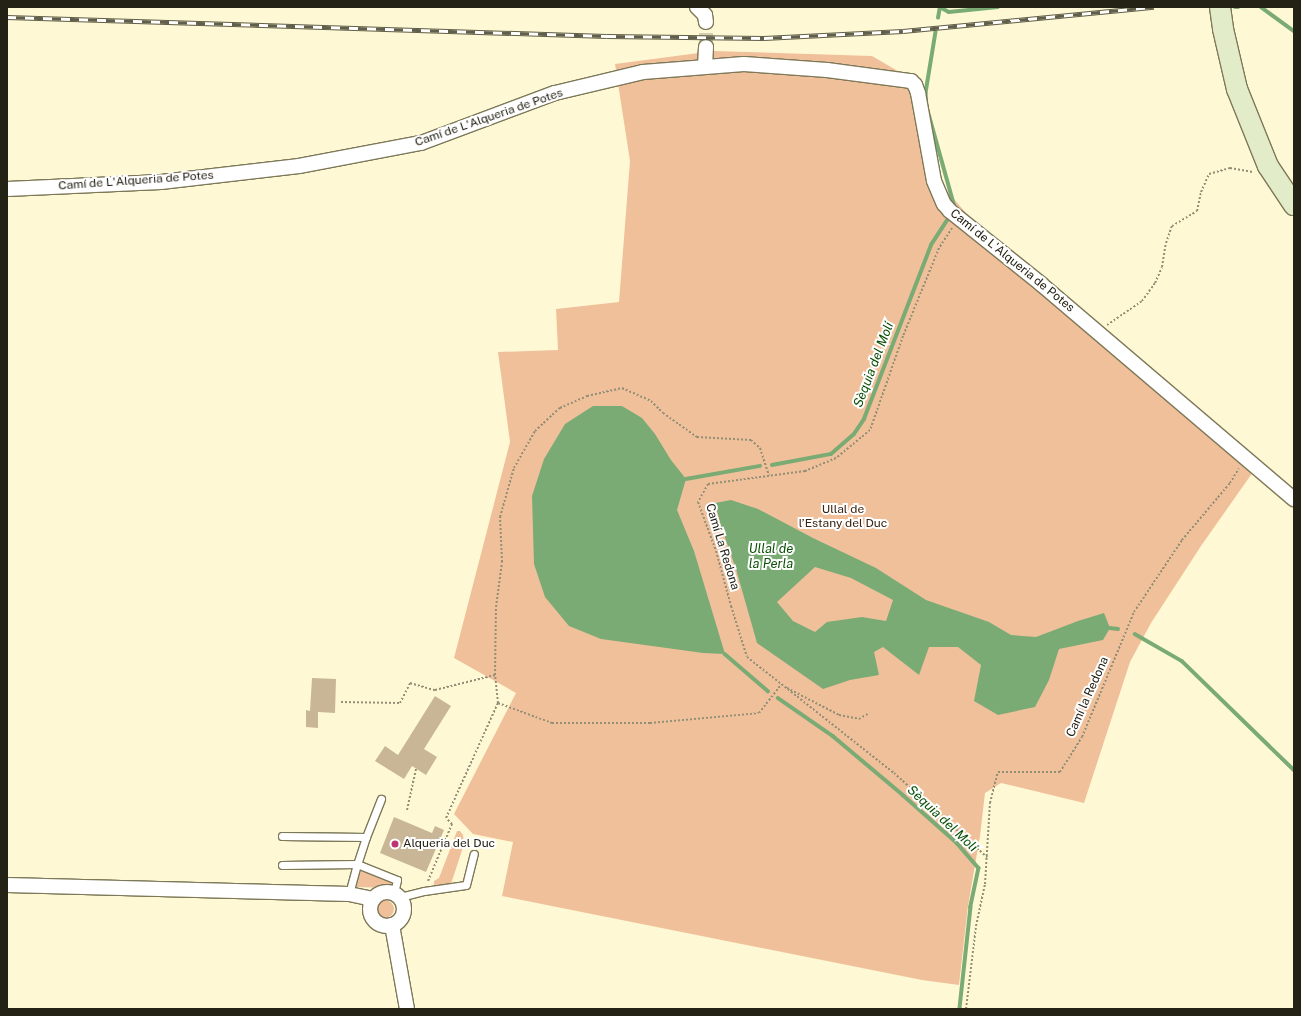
<!DOCTYPE html>
<meta charset="utf-8">
<style>
body{margin:0}
#map{position:relative;width:1301px;height:1016px;overflow:hidden;background:#fef9d4;font-family:"Public Sans",sans-serif}
div>[style]{position:absolute}
[style*='--x']{left:calc(var(--x)*1px);top:calc(var(--y)*1px);width:calc(var(--w)*1px);rotate:calc(var(--a)*1deg)}
.green>*{inset:0;background:#f0c09b}
.round{border-radius:50%}
.water>*{inset:0;background:#7aab75}
.stream>*{height:3.5px;margin:-1.75px;padding:0 1.75px;transform-origin:1.75px;border-radius:1.75px;background:#7aab75}
.building>*{inset:0;background:#c9b697}
.minor-tunnel>*{height:14px;margin-top:-7px;transform-origin:0;background:repeating-linear-gradient(90deg,#d2ceae 0 14px,transparent 0 21px)}
.path>*{height:2px;margin-top:-1px;transform-origin:0;background:repeating-linear-gradient(90deg,#938f76 0 2px,transparent 0 4px)}
.roads{filter:drop-shadow(1px 0 #7d7858) drop-shadow(-1px 0 #7d7858) drop-shadow(0 1px #7d7858) drop-shadow(0 -1px #7d7858)}
.service>*{height:7px;margin:-3.5px;padding:0 3.5px;transform-origin:3.5px;border-radius:3.5px;background:#fff}
.minor>*{height:14px;margin:-7px;padding:0 7px;transform-origin:7px;border-radius:7px;background:#fff}
.minor>.ring{margin:-7px;padding:0;box-sizing:content-box;background:none;border:14px solid #fff;border-radius:50%}
.rail>*{height:4.5px;margin-top:-2.25px;transform-origin:0;background:repeating-linear-gradient(90deg,#fff 0 9px,#615e4a 0 18px);box-sizing:border-box;border-block:1px solid #615e4a}
.bridges{filter:drop-shadow(1px 0 #7d7858) drop-shadow(-1px 0 #7d7858) drop-shadow(0 1px #7d7858) drop-shadow(0 -1px #7d7858)}
.secondary-bridge>*{height:20px;margin:-10px;padding:0 10px;transform-origin:10px;border-radius:10px;background:#e3ecc9}
.dots>*{width:11px;height:11px;translate:-50% -50%;box-sizing:border-box;border:2px solid #fff;border-radius:50%}
span{translate:-50% -50%;white-space:nowrap;text-align:center;line-height:1.15;-webkit-text-stroke:4px #fff;paint-order:stroke}
.street-label{font-size:12px;color:#242215}
.park-label{font-size:12px;color:#3b230f}
.poi-label{font-size:12px;color:#242215}
.left{translate:0 -50%;text-align:left}
.water-label{font-size:13px;color:#0a5004;font-style:italic}
.frame{position:absolute;inset:0;border:8px solid #242215;pointer-events:none}
</style>
<div id="map">
<div class="green">
<i style="clip-path:polygon(714px 51px,872px 56px,915px 81px,937px 179px,977px 226px,1260px 462px,1201px 546px,1151px 623px,1130px 662px,1084px 803px,1001px 783px,985px 793px,980px 836px,968px 906px,959px 985px,922px 980px,502px 896px,513px 842px,473px 834px,454px 814px,516px 693px,454px 658px,510px 442px,498px 352px,558px 350px,556px 309px,619px 302px,630px 161px,615px 64px)"></i>
<i style="clip-path:polygon(457px 831px,460px 831px,463px 835px,464px 844px,451px 884px,434px 886px,434px 881px,439px 878px)"></i>
<i style="clip-path:polygon(361px 870px,383px 879px,392px 883px,393px 886px,390px 888px,357px 887px,356px 883px)"></i>
<i class="round" style="left:376px;top:900px;width:18px;height:18px"></i>
</div>
<div class="water">
<i style="clip-path:polygon(593px 406px,622px 406px,642px 418px,655px 434px,671px 460px,686px 479px,677px 510px,694px 551px,725px 654px,703px 653px,601px 639px,569px 626px,545px 597px,534px 564px,532px 496px,544px 459px,565px 424px)"></i>
<i style="clip-path:polygon(evenodd,731px 500px,758px 509px,813px 538px,876px 568px,926px 600px,989px 622px,1011px 635px,1036px 637px,1078px 621px,1104px 613px,1110px 628px,1103px 640px,1059px 649px,1049px 680px,1035px 707px,998px 715px,974px 701px,981px 665px,958px 647px,929px 647px,919px 675px,883px 647px,874px 652px,879px 675px,850px 680px,823px 689px,757px 643px,736px 569px,721px 526px,715px 503px,731px 500px,815px 567px,851px 578px,893px 600px,886px 621px,862px 617px,827px 622px,815px 632px,793px 621px,777px 602px,815px 567px)"></i>
</div>
<div class="stream">
<i style="--x:940;--y:7;--w:10;--a:29"></i>
<i style="--x:949;--y:12;--w:49;--a:-5.8"></i>
<i style="--x:1235;--y:7;--w:3;--a:0"></i>
<i style="--x:1261;--y:7;--w:41;--a:36"></i>
<i style="--x:938;--y:18;--w:11;--a:-80"></i>
<i style="--x:936;--y:32;--w:62;--a:99.3"></i>
<i style="--x:926;--y:93;--w:14;--a:86"></i>
<i style="--x:927;--y:107;--w:101;--a:74.4"></i>
<i style="--x:772;--y:465;--w:60;--a:-10.6"></i>
<i style="--x:831;--y:454;--w:30;--a:-41"></i>
<i style="--x:854;--y:434;--w:18;--a:-56"></i>
<i style="--x:864;--y:419;--w:186;--a:-68.9"></i>
<i style="--x:931;--y:245;--w:30;--a:-57"></i>
<i style="--x:686;--y:479;--w:75;--a:-10"></i>
<i style="--x:1110;--y:628;--w:8;--a:7"></i>
<i style="--x:1135;--y:634;--w:54;--a:29.9"></i>
<i style="--x:1182;--y:661;--w:156;--a:44.2"></i>
<i style="--x:725;--y:654;--w:57;--a:40.7"></i>
<i style="--x:778;--y:698;--w:67;--a:34.6"></i>
<i style="--x:833;--y:736;--w:92;--a:40.1"></i>
<i style="--x:903;--y:795;--w:72;--a:41.6"></i>
<i style="--x:957;--y:843;--w:33;--a:49"></i>
<i style="--x:979;--y:868;--w:40;--a:102"></i>
<i style="--x:971;--y:907;--w:103;--a:96.2"></i>
</div>
<div class="building">
<i style="clip-path:polygon(312px 678px,336px 679px,335px 713px,318px 712px,318px 728px,306px 727px,306px 710px,310px 711px)"></i>
<i style="clip-path:polygon(435px 696px,451px 706px,424px 749px,437px 757px,426px 775px,412px 766px,404px 779px,375px 761px,385px 746px,398px 755px)"></i>
<i style="clip-path:polygon(394px 817px,432px 833px,435px 826px,444px 830px,426px 872px,380px 853px)"></i>
</div>
<div class="minor-tunnel">
<i style="--x:706;--y:47;--w:25;--a:-90"></i>
</div>
<div class="path">
<i style="--x:952;--y:228;--w:24;--a:123"></i>
<i style="--x:939;--y:248;--w:95;--a:112.2"></i>
<i style="--x:903;--y:336;--w:100;--a:109.3"></i>
<i style="--x:870;--y:430;--w:44;--a:140.5"></i>
<i style="--x:836;--y:458;--w:34;--a:157"></i>
<i style="--x:805;--y:471;--w:98;--a:172.4"></i>
<i style="--x:708;--y:484;--w:21;--a:119"></i>
<i style="--x:698;--y:502;--w:52;--a:69.8"></i>
<i style="--x:716;--y:551;--w:57;--a:74.7"></i>
<i style="--x:731;--y:606;--w:53;--a:72.6"></i>
<i style="--x:747;--y:657;--w:187;--a:38.3"></i>
<i style="--x:894;--y:773;--w:127;--a:42.1"></i>
<i style="--x:1107;--y:325;--w:42;--a:-34.4"></i>
<i style="--x:1142;--y:301;--w:22;--a:-54"></i>
<i style="--x:1155;--y:283;--w:17;--a:-66"></i>
<i style="--x:1162;--y:267;--w:24;--a:-81"></i>
<i style="--x:1166;--y:243;--w:18;--a:-71"></i>
<i style="--x:1172;--y:226;--w:29;--a:-31"></i>
<i style="--x:1197;--y:211;--w:19;--a:-78"></i>
<i style="--x:1201;--y:192;--w:20;--a:-66"></i>
<i style="--x:1209;--y:174;--w:22;--a:-16"></i>
<i style="--x:1230;--y:168;--w:23;--a:10"></i>
<i style="--x:787;--y:688;--w:59;--a:27.4"></i>
<i style="--x:839;--y:715;--w:20;--a:11"></i>
<i style="--x:859;--y:719;--w:12;--a:-31"></i>
<i style="--x:341;--y:702;--w:59;--a:1"></i>
<i style="--x:400;--y:703;--w:22;--a:-63"></i>
<i style="--x:410;--y:683;--w:26;--a:16"></i>
<i style="--x:435;--y:690;--w:62;--a:-14"></i>
<i style="--x:498;--y:703;--w:58;--a:20.3"></i>
<i style="--x:552;--y:723;--w:98;--a:0"></i>
<i style="--x:650;--y:723;--w:109;--a:-5.2"></i>
<i style="--x:759;--y:713;--w:36;--a:-52"></i>
<i style="--x:407;--y:810;--w:42;--a:-77.6"></i>
<i style="--x:428;--y:881;--w:62;--a:-67.2"></i>
<i style="--x:452;--y:824;--w:8;--a:-135"></i>
<i style="--x:446;--y:818;--w:126;--a:-65.7"></i>
<i style="--x:498;--y:703;--w:28;--a:-96"></i>
<i style="--x:495;--y:675;--w:68;--a:-89.2"></i>
<i style="--x:496;--y:607;--w:45;--a:-82.4"></i>
<i style="--x:502;--y:562;--w:45;--a:-92.5"></i>
<i style="--x:500;--y:517;--w:51;--a:-74.1"></i>
<i style="--x:514;--y:468;--w:43;--a:-60.4"></i>
<i style="--x:535;--y:431;--w:34;--a:-43"></i>
<i style="--x:560;--y:408;--w:30;--a:-24"></i>
<i style="--x:587;--y:396;--w:36;--a:-13"></i>
<i style="--x:622;--y:388;--w:32;--a:24"></i>
<i style="--x:651;--y:401;--w:17;--a:45"></i>
<i style="--x:663;--y:413;--w:42;--a:35.2"></i>
<i style="--x:697;--y:437;--w:54;--a:3.2"></i>
<i style="--x:751;--y:440;--w:12;--a:42"></i>
<i style="--x:760;--y:448;--w:29;--a:72"></i>
<i style="--x:966;--y:1009;--w:84;--a:-83.1"></i>
<i style="--x:976;--y:926;--w:43;--a:-77.9"></i>
<i style="--x:985;--y:884;--w:81;--a:-86.5"></i>
<i style="--x:990;--y:803;--w:32;--a:-76"></i>
<i style="--x:998;--y:772;--w:62;--a:0"></i>
<i style="--x:1060;--y:772;--w:41;--a:-57.8"></i>
<i style="--x:1082;--y:737;--w:135;--a:-67.4"></i>
<i style="--x:1134;--y:612;--w:87;--a:-56.3"></i>
<i style="--x:1182;--y:540;--w:75;--a:-49.9"></i>
<i style="--x:1230;--y:483;--w:17;--a:-59"></i>
</div>
<div class="roads">
<div class="service">
<i style="--x:282;--y:836;--w:84;--a:0.7"></i>
<i style="--x:366;--y:837;--w:28;--a:108"></i>
<i style="--x:357;--y:864;--w:43;--a:21.8"></i>
<i style="--x:397;--y:880;--w:13;--a:103"></i>
<i style="--x:366;--y:837;--w:41;--a:-68.5"></i>
<i style="--x:282;--y:865;--w:75;--a:-0.8"></i>
<i style="--x:357;--y:864;--w:31;--a:105"></i>
<i style="--x:400;--y:897;--w:25;--a:-14"></i>
<i style="--x:424;--y:891;--w:42;--a:-8.1"></i>
<i style="--x:466;--y:885;--w:32;--a:-76"></i>
</div>
<div class="minor">
<i style="--x:697;--y:7;--w:11;--a:45"></i>
<i style="--x:705;--y:15;--w:7;--a:82"></i>
<i style="--x:705;--y:66;--w:19;--a:-87"></i>
<i style="--x:7;--y:189;--w:154;--a:-2.6"></i>
<i style="--x:161;--y:182;--w:139;--a:-6.6"></i>
<i style="--x:299;--y:166;--w:124;--a:-10.7"></i>
<i style="--x:421;--y:143;--w:143;--a:-20.5"></i>
<i style="--x:555;--y:93;--w:90;--a:-13.4"></i>
<i style="--x:643;--y:72;--w:101;--a:-4.5"></i>
<i style="--x:744;--y:64;--w:83;--a:4.1"></i>
<i style="--x:827;--y:70;--w:85;--a:7.5"></i>
<i style="--x:911;--y:81;--w:6;--a:45"></i>
<i style="--x:915;--y:85;--w:9;--a:69"></i>
<i style="--x:918;--y:93;--w:89;--a:79.7"></i>
<i style="--x:934;--y:181;--w:25;--a:67"></i>
<i style="--x:944;--y:204;--w:9;--a:49"></i>
<i style="--x:950;--y:211;--w:117;--a:38.7"></i>
<i style="--x:1041;--y:284;--w:332;--a:40.4"></i>
<i style="--x:7;--y:885;--w:342;--a:1.5"></i>
<i style="--x:349;--y:894;--w:25;--a:12"></i>
<i class="ring" style="left:370px;top:892px;width:20px;height:20px"></i>
<i style="--x:392;--y:925;--w:85;--a:79.9"></i>
</div>
</div>
<div class="rail">
<i style="--x:7;--y:17;--w:600;--a:1.81"></i>
<i style="--x:607;--y:36;--w:157;--a:0.7"></i>
<i style="--x:764;--y:38;--w:139;--a:-2.9"></i>
<i style="--x:903;--y:31;--w:252;--a:-5.5"></i>
</div>
<div class="bridges">
<div class="secondary-bridge">
<i style="--x:1220;--y:7;--w:22;--a:82"></i>
<i style="--x:1223;--y:29;--w:62;--a:76.9"></i>
<i style="--x:1237;--y:89;--w:83;--a:68.1"></i>
<i style="--x:1268;--y:166;--w:47;--a:56.3"></i>
</div>
</div>
<div class="dots">
<i style="left:395px;top:844px;background:#bc3471"></i>
</div>
<div class="street-label">
<span style="left:489px;top:118px;rotate:-19deg">Camí de L'Alqueria de Potes</span>
<span style="left:136px;top:181px;rotate:-4deg">Camí de L'Alqueria de Potes</span>
<span style="left:1012px;top:261px;rotate:39deg">Camí de L'Alqueria de Potes</span>
<span style="left:722px;top:547px;rotate:73deg">Camí La Redona</span>
<span style="left:1088px;top:697px;rotate:-66deg">Camí la Redona</span>
</div>
<div class="park-label">
<span style="left:843px;top:517px">Ullal de<br>l’Estany del Duc</span>
</div>
<div class="poi-label">
<span class="left" style="left:403px;top:844px">Alqueria del Duc</span>
</div>
<div class="water-label">
<span style="left:874px;top:365px;rotate:-69deg">Sèquia del Molí</span>
<span style="left:771px;top:557px">Ullal de<br>la Perla</span>
<span style="left:942px;top:819px;rotate:43deg">Sèquia del Molí</span>
</div>
<div class="frame"></div>
</div>
